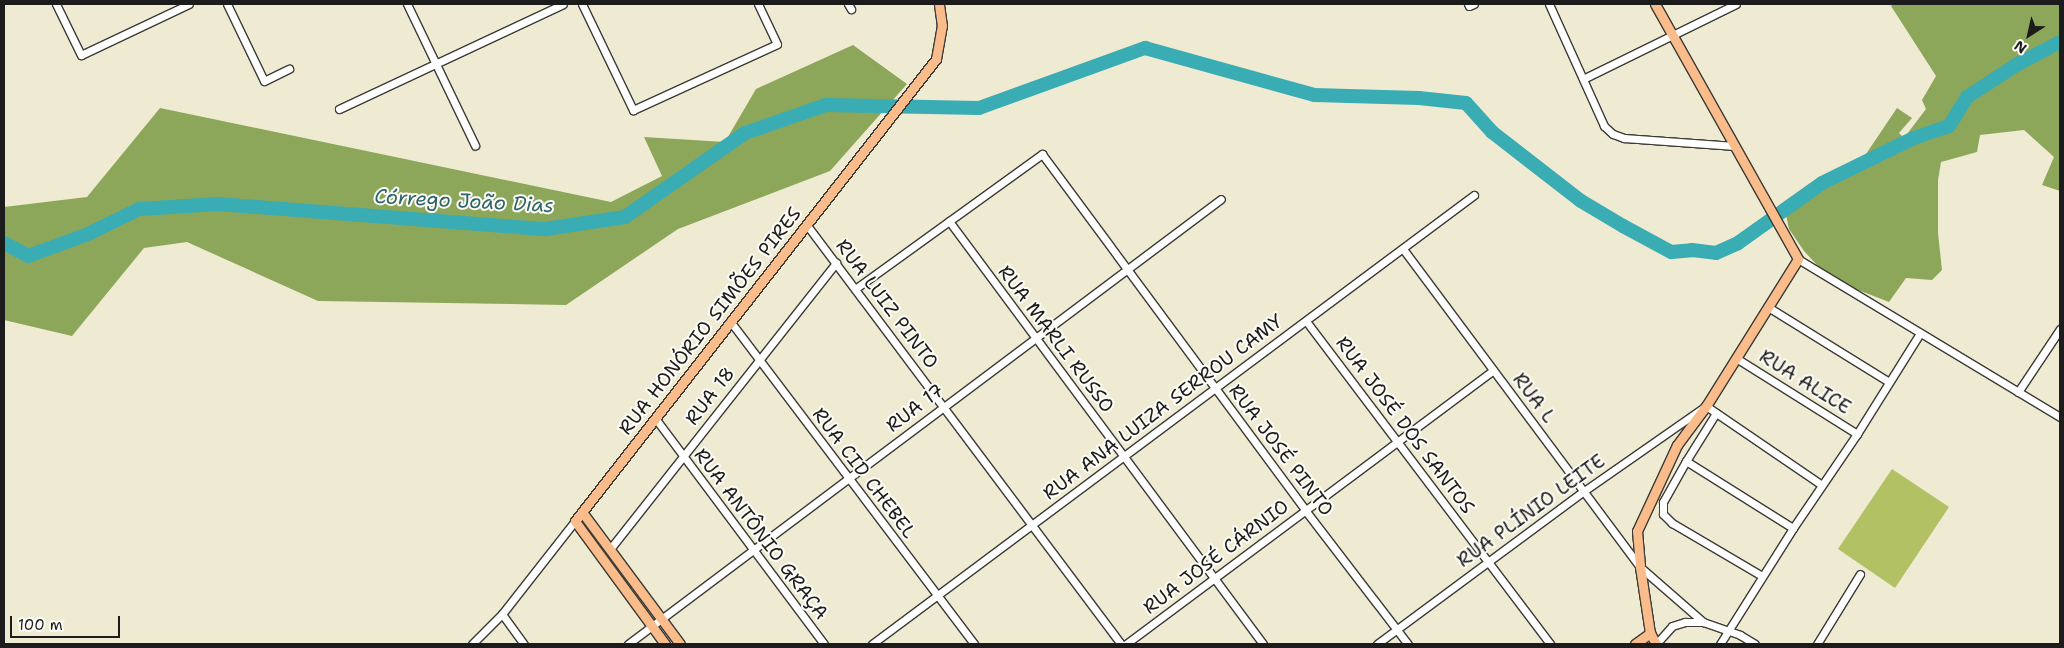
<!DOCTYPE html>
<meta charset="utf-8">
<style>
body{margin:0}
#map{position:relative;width:2064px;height:648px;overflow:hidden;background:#efebd2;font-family:"Shantell Sans",sans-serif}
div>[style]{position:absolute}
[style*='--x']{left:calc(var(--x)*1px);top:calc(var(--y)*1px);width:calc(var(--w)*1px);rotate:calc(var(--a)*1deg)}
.green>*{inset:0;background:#b1c164}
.forest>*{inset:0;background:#8ca75a}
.river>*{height:14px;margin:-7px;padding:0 7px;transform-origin:7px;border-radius:7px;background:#3aacb3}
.roads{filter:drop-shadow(1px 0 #3c3b37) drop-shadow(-1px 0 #3c3b37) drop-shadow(0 1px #3c3b37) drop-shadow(0 -1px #3c3b37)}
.minor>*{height:7px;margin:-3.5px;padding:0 3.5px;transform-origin:3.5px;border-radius:3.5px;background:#fff}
.major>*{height:9px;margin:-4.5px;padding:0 4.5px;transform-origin:4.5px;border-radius:4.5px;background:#f9bc8a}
span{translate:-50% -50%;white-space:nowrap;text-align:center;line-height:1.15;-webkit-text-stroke:4px #fdfcf7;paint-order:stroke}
.street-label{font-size:19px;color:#1c1c1c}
.water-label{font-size:20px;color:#2b6468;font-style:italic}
.frame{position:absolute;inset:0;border:5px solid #1c1c1c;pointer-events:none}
.north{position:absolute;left:2004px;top:10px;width:50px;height:50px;-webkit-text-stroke:4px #fdfcf7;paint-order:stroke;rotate:215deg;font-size:14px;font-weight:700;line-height:20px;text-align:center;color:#1c1c1c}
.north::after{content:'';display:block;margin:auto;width:18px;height:22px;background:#1c1c1c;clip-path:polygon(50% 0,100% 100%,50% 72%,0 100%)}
.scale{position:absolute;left:10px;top:616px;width:110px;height:22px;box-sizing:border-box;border:2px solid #1c1c1c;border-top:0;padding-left:6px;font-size:15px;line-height:18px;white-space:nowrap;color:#1c1c1c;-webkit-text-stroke:4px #fdfcf7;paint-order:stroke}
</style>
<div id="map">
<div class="green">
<i style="clip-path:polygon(1892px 469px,1949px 507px,1895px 588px,1838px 549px)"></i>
</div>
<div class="forest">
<i style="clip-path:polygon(1894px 4px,2060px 4px,2060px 191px,2042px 185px,2054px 157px,2024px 130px,1980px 135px,1977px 152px,1941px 162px,1938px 180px,1938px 233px,1942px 270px,1932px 280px,1906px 278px,1889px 302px,1830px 279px,1804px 251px,1789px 229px,1785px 210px,1811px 186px,1845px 168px,1866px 154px,1897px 108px,1912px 118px,1899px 133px,1904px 138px,1926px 109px,1922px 100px,1936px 76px,1891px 6px)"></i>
<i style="clip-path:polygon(853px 45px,907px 84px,830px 171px,678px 229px,566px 305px,318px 301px,187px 242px,144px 248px,72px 336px,4px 320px,4px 207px,87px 197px,160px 108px,611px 202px,662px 176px,644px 137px,725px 142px,756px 89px)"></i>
</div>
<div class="river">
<i style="--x:4;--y:243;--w:27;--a:28"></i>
<i style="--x:28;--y:256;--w:64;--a:-20.1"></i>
<i style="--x:88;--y:234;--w:57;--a:-26.1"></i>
<i style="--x:139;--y:209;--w:79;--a:-3.6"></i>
<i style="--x:218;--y:204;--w:328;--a:4.4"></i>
<i style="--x:545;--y:229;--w:81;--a:-8.5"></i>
<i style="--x:625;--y:217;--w:146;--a:-35"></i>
<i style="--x:745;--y:133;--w:86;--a:-19.1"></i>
<i style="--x:826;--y:105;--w:153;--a:1.1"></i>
<i style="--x:979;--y:108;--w:177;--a:-19.9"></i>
<i style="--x:1145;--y:48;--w:175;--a:15.5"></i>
<i style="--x:1314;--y:95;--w:105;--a:1.6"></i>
<i style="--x:1419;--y:98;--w:47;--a:6.1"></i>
<i style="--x:1466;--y:103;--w:39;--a:48"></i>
<i style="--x:1492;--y:132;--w:113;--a:37.8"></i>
<i style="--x:1581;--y:201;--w:49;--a:30.8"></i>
<i style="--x:1623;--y:226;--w:55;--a:28.4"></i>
<i style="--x:1671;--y:252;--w:21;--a:-5"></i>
<i style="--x:1692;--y:250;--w:24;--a:7"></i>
<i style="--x:1716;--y:253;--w:24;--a:-24"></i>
<i style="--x:1738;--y:243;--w:103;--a:-35.5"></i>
<i style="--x:1822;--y:183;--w:102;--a:-26.1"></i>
<i style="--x:1914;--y:138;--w:37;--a:-19"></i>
<i style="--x:1949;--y:126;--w:34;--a:-58"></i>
<i style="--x:1967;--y:97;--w:59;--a:-33.1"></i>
<i style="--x:2016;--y:65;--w:50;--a:-27.6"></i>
</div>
<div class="roads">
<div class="minor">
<i style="--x:56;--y:4;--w:57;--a:63.9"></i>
<i style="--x:81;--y:55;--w:119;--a:-25.3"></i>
<i style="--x:227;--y:4;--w:85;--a:64.3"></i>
<i style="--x:264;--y:81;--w:28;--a:-26"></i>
<i style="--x:407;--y:4;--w:157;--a:64.3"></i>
<i style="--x:582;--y:4;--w:118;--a:64.3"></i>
<i style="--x:633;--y:110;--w:158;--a:-24.6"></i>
<i style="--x:777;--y:44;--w:44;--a:-115.4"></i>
<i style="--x:848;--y:4;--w:6;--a:59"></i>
<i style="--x:1468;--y:4;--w:2;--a:63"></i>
<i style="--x:1469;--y:6;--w:5;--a:-22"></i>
<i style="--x:1549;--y:4;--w:134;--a:65.7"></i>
<i style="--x:1604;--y:126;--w:12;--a:42"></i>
<i style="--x:1613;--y:134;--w:12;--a:20"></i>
<i style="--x:1624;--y:138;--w:111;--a:4.1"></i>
<i style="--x:1583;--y:79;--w:170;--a:-26.1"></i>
<i style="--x:339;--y:109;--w:247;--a:-25.1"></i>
<i style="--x:949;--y:221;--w:527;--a:53.41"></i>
<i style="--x:806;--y:224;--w:525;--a:53.13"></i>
<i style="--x:1403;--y:249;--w:397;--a:53.3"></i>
<i style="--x:1640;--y:567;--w:84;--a:41.1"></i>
<i style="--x:1798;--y:259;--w:306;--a:31.1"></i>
<i style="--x:855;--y:289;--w:231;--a:-35.8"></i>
<i style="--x:1042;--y:154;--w:443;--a:53.5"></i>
<i style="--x:1305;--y:510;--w:169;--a:52.5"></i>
<i style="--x:1768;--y:307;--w:142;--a:31.8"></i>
<i style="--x:730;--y:321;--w:405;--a:52.9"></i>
<i style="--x:1306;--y:321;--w:405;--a:52.9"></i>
<i style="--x:1736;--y:358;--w:143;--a:32.1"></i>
<i style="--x:2018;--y:392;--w:76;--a:-56.3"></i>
<i style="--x:1716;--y:413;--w:57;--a:122"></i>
<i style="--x:1686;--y:461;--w:126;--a:32.1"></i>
<i style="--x:655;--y:418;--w:282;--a:53.2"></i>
<i style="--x:1686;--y:461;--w:47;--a:119.3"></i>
<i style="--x:1663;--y:502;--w:12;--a:90"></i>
<i style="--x:1663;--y:514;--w:13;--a:45"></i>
<i style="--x:1672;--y:523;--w:104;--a:30.5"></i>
<i style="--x:610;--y:549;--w:365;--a:-51.7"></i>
<i style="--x:502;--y:614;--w:37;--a:54"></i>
<i style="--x:472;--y:644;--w:42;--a:-45"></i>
<i style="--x:502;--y:614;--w:118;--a:-51.9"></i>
<i style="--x:628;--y:644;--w:741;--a:-36.89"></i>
<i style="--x:872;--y:644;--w:751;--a:-36.72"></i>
<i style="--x:1126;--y:644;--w:458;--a:-36.7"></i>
<i style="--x:1377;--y:644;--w:257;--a:-36.5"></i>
<i style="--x:1584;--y:491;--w:149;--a:-34.9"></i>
<i style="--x:1706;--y:406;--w:140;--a:34.3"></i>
<i style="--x:1656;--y:644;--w:24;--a:-48"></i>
<i style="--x:1672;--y:626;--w:14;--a:-17"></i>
<i style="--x:1685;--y:622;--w:18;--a:0"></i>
<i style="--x:1703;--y:622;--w:39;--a:19"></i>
<i style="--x:1740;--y:635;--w:17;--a:31"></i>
<i style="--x:1720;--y:644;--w:137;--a:-57.8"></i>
<i style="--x:1793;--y:528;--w:114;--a:-55.8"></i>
<i style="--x:1857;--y:434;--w:119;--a:-58"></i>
<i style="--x:1817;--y:644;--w:82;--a:-58.4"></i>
</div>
<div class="major">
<i style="--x:1655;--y:4;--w:292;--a:60.7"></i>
<i style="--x:1798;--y:259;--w:173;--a:122"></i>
<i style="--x:1706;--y:406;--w:49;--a:126.6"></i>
<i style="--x:1677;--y:445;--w:95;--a:114.9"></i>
<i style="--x:1637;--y:531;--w:36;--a:85"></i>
<i style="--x:1640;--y:567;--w:67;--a:81.4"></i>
<i style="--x:1650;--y:633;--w:13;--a:61"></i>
<i style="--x:582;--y:512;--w:164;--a:53.4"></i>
<i style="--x:665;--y:644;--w:152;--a:-126.2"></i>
<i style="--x:575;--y:521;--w:586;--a:-52"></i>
<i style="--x:936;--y:59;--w:34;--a:-80"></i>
<i style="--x:942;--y:26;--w:22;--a:-98"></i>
<i style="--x:1635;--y:644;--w:19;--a:-36"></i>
</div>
</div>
<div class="street-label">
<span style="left:887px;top:304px;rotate:53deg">RUA LUIZ PINTO</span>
<span style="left:710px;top:321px;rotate:-52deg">RUA HONÓRIO SIMÕES PIRES</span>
<span style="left:1056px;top:339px;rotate:53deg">RUA MARLI RUSSO</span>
<span style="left:1805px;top:382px;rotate:32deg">RUA ALICE</span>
<span style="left:710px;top:396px;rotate:-52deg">RUA 18</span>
<span style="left:1534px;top:398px;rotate:53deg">RUA L</span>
<span style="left:1163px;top:407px;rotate:-37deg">RUA ANA LUIZA SERROU CAMY</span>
<span style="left:915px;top:408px;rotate:-37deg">RUA 17</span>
<span style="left:1405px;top:425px;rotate:53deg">RUA JOSÉ DOS SANTOS</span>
<span style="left:1281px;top:450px;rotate:53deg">RUA JOSÉ PINTO</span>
<span style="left:864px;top:473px;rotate:53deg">RUA CID CHEBEL</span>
<span style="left:1531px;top:511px;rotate:-36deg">RUA PLÍNIO LEITE</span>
<span style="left:761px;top:534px;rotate:53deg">RUA ANTÔNIO GRAÇA</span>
<span style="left:1216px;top:557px;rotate:-37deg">RUA JOSÉ CÁRNIO</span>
</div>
<div class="water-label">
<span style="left:464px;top:201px;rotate:3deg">Córrego João Dias</span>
</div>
<div class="frame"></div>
<div class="north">N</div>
<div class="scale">100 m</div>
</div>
